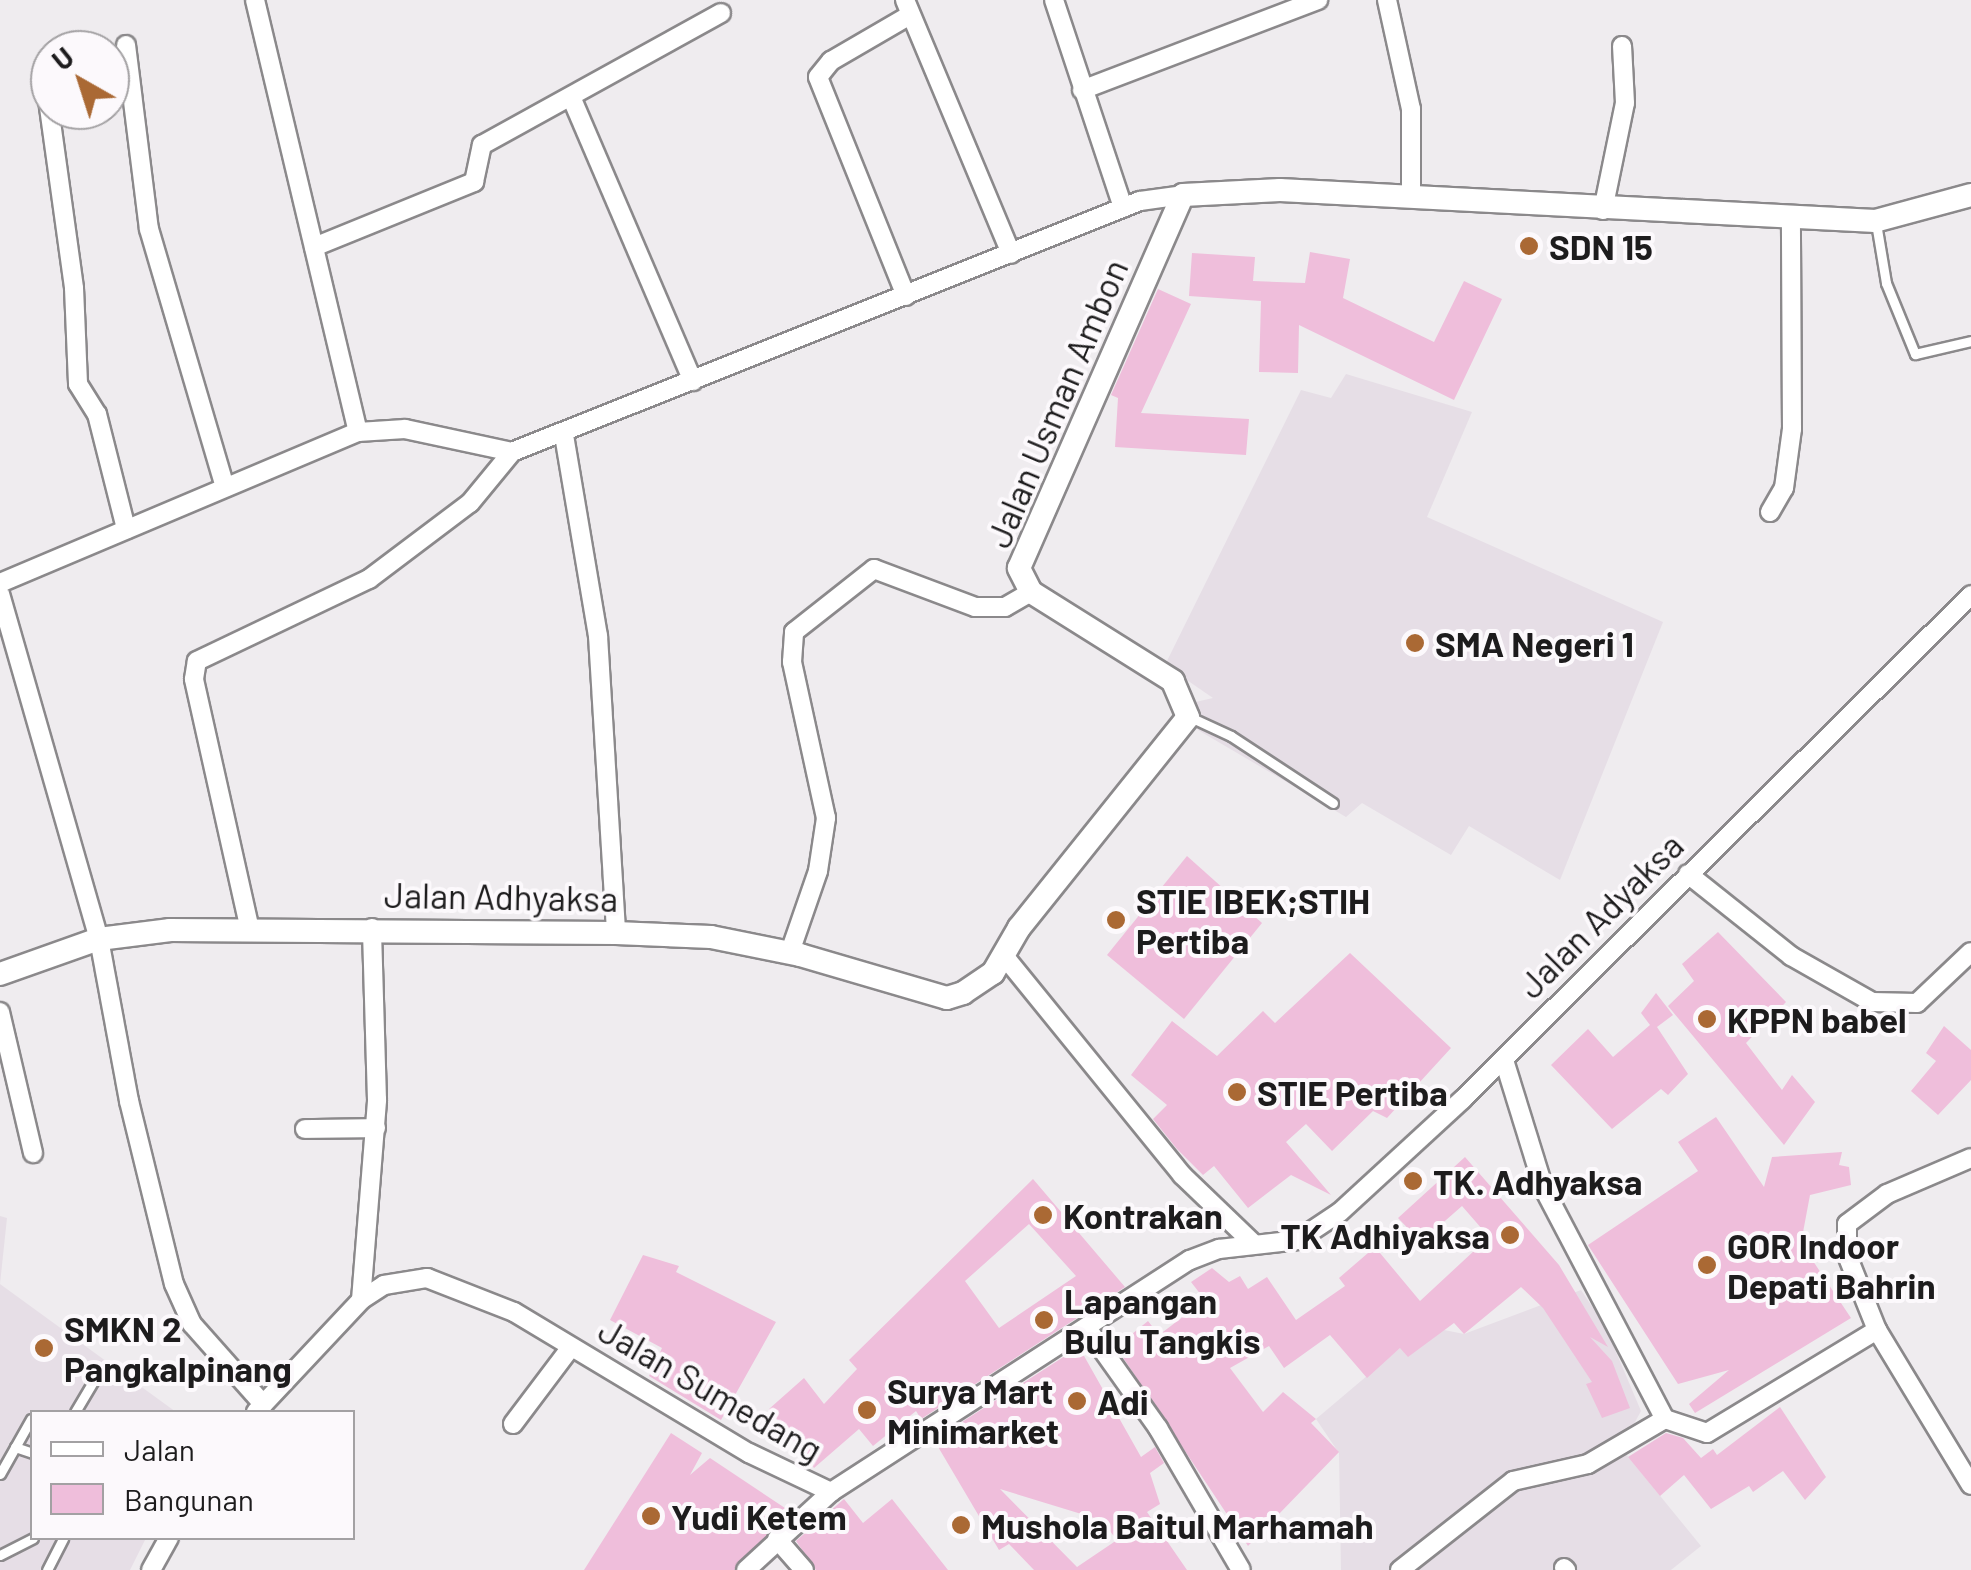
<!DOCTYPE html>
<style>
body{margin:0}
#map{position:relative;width:1971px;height:1570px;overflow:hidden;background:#efecef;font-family:Barlow,sans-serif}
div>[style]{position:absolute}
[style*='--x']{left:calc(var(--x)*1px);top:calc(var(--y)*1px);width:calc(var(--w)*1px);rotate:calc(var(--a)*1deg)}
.built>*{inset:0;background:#e6dee6}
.building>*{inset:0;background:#efbedb}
.roads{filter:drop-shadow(2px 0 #8b898b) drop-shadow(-2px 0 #8b898b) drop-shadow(0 2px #8b898b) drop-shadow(0 -2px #8b898b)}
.service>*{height:9px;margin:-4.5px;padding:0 4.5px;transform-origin:4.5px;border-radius:4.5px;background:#fff}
.minor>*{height:18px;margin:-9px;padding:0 9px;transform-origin:9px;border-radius:9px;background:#fff}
.tertiary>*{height:22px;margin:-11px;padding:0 11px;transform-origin:11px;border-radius:11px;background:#fff}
.dots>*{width:28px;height:28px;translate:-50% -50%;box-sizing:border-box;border:5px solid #fcf9fc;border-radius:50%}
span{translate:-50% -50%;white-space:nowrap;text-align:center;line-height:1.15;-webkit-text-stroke:8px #fcf9fc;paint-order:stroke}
.poi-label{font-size:35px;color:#1d1c1d;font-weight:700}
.left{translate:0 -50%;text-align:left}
.right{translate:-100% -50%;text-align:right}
.street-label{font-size:35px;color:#1d1c1d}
.legend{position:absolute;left:30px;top:1410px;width:325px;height:130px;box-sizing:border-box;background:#fcf9fc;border:2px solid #a3a1a3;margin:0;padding:12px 18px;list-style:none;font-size:30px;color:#1d1c1d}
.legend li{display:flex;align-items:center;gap:20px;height:50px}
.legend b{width:50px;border:2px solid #a3a1a3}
.north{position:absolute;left:30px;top:30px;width:100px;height:100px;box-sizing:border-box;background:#fcf9fc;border:2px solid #a3a1a3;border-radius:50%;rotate:321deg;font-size:28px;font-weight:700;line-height:40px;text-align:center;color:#1d1c1d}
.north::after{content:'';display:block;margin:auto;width:35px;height:45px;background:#aa6934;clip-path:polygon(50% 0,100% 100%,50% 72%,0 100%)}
</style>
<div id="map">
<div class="built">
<i style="clip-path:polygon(1346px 374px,1472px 412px,1427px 517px,1663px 622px,1560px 880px,1469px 826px,1451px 855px,1362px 803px,1346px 817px,1198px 730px,1187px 704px,1213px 698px,1165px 665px,1301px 390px,1331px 398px)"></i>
<i style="clip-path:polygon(0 1216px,7px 1218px,0 1284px,176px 1412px,32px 1412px,32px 1538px,146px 1538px,130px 1570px,0 1570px)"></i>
<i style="clip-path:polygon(1581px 1290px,1605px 1326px,1641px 1411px,1621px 1448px,1701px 1546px,1671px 1570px,1341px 1570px,1339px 1453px,1316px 1419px,1400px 1348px,1444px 1330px,1464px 1334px)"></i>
</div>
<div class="building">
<i style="clip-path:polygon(1310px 252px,1350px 259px,1343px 298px,1434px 342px,1464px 281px,1502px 299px,1454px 400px,1299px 325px,1298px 373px,1259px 372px,1261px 301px,1189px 296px,1192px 253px,1255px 257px,1253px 281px,1305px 283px)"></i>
<i style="clip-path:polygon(1158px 289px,1191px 304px,1141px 413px,1249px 419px,1246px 455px,1115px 447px,1118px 398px,1111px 395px)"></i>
<i style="clip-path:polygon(1187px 856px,1262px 923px,1184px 1019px,1107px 955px)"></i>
<i style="clip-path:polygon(1718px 932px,1786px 1002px,1746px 1043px,1782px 1090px,1792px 1075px,1815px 1102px,1784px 1145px,1668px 1006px,1694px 981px,1682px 964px)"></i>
<i style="clip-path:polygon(1350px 953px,1451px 1048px,1387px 1118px,1373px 1111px,1332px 1151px,1306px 1124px,1286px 1142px,1331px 1195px,1291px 1175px,1248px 1208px,1214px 1166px,1203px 1175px,1177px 1149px,1153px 1119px,1167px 1105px,1131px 1075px,1172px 1021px,1217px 1056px,1263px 1011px,1275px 1023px)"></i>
<i style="clip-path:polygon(1656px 993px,1673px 1015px,1657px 1027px,1688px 1074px,1668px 1095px,1661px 1089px,1612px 1129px,1551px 1065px,1588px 1029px,1613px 1057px,1650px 1025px,1641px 1013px)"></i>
<i style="clip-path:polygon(1944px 1026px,1971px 1050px,1971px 1080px,1938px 1115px,1911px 1091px,1936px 1061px,1926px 1053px)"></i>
<i style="clip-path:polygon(1716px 1117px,1764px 1187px,1772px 1157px,1842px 1152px,1839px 1165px,1849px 1167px,1851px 1185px,1810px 1195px,1801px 1243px,1851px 1318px,1695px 1413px,1689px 1404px,1729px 1370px,1678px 1384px,1588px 1245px,1698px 1171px,1678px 1142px)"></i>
<i style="clip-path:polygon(1465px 1157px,1559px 1265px,1608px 1347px,1590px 1337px,1612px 1361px,1630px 1408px,1602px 1418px,1586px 1384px,1592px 1382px,1543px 1308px,1521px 1287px,1464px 1334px,1454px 1323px,1408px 1357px,1400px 1348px,1367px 1378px,1330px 1335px,1284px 1368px,1269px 1346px,1230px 1368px,1263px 1412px,1283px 1392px,1316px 1419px,1311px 1423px,1339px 1452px,1248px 1546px,1116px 1347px,1148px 1321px,1159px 1335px,1205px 1300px,1191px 1282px,1212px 1268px,1229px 1282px,1240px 1276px,1248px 1289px,1267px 1277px,1296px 1320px,1345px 1286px,1339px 1278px,1375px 1247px,1420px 1301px,1489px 1237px,1462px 1206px,1421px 1242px,1398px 1218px)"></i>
<i style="clip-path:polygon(evenodd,1033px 1179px,1125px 1287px,921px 1419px,916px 1411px,873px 1446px,859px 1429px,814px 1468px,769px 1409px,804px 1378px,824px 1404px,857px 1369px,849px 1360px,1033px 1179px,1029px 1224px,1076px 1276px,999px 1328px,965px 1281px,1029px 1224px)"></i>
<i style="clip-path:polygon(643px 1255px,679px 1266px,676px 1272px,776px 1322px,721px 1420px,649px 1376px,662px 1348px,610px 1320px)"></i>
<i style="clip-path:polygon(evenodd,1079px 1347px,1141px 1457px,1155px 1447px,1164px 1463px,1150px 1473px,1160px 1504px,1147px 1512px,1187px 1570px,1034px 1570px,1009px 1544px,999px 1550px,934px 1440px,1079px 1347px,1000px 1489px,1101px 1520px,1117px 1540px,1077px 1567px,1000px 1489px)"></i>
<i style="clip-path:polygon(1780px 1407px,1826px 1477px,1805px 1500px,1783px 1471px,1753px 1492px,1749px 1486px,1711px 1509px,1684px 1475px,1660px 1496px,1628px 1457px,1666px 1433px,1683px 1438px,1701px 1458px,1713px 1449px,1717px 1455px)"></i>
<i style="clip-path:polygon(671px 1433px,702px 1453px,690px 1475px,710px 1458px,791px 1512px,734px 1570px,584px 1570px)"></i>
<i style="clip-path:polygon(844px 1499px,863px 1523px,892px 1499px,948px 1570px,816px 1570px,796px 1541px)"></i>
</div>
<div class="roads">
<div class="service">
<i style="--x:1876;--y:223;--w:61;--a:80.5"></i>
<i style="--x:1886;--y:283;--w:77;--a:67.8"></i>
<i style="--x:1915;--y:354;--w:57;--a:-13.1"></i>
<i style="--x:1190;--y:717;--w:45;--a:24.9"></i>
<i style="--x:1231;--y:736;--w:122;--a:33.3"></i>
<i style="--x:75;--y:1412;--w:43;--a:-59.3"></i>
<i style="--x:15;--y:1447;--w:18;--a:19"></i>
<i style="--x:0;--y:1474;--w:63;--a:-60.6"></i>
<i style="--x:0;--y:1555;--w:37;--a:-27"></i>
<i style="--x:47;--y:1570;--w:36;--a:-63"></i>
</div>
<div class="minor">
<i style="--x:255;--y:0;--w:444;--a:76.6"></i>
<i style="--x:905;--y:0;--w:275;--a:67.3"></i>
<i style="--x:1054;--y:0;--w:219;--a:71.6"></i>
<i style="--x:1387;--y:0;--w:112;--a:77.6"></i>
<i style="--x:1411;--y:109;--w:89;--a:90"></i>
<i style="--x:126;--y:45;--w:185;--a:82.9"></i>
<i style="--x:149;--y:229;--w:269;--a:73.6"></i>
<i style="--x:1082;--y:90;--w:253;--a:-20.9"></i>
<i style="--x:47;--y:93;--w:197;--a:82.1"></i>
<i style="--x:74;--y:288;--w:96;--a:87.6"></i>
<i style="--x:78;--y:384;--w:36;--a:58"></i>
<i style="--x:97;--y:414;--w:119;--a:75.8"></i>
<i style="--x:572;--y:99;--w:307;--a:66.8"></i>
<i style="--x:1603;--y:210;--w:109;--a:-78.4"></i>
<i style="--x:1625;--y:103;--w:57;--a:-93"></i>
<i style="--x:314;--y:247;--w:173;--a:-22.1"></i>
<i style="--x:474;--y:182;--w:38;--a:-78"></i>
<i style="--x:482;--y:145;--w:273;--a:-28.9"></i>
<i style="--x:906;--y:296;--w:236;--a:-111.9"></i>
<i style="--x:818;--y:77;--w:21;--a:-51"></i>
<i style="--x:831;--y:61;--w:91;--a:-30.2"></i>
<i style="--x:564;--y:435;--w:204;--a:80.4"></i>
<i style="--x:598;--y:636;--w:298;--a:86.5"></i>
<i style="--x:1770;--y:512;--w:28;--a:-60"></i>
<i style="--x:1784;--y:488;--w:60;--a:-82.3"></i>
<i style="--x:1792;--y:429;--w:210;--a:-90.3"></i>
<i style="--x:0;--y:583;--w:389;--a:-22.9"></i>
<i style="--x:358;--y:432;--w:47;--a:-3.7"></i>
<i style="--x:405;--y:429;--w:109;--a:12.1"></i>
<i style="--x:512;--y:452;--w:676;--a:-21.79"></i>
<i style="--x:1140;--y:201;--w:43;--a:-7.9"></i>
<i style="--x:0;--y:594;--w:359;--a:74"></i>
<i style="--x:99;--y:939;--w:165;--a:79.5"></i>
<i style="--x:129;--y:1101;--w:188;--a:76.2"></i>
<i style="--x:174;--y:1284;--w:44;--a:65.8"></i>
<i style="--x:192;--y:1324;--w:107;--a:48.4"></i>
<i style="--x:1688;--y:874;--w:132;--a:38.5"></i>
<i style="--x:1791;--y:956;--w:93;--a:29.6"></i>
<i style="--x:1872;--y:1002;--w:45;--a:1.3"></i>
<i style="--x:1917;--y:1003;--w:74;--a:-43.4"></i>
<i style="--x:250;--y:930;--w:257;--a:-102.6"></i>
<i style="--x:194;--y:679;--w:18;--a:-81"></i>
<i style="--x:197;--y:661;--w:191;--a:-25.5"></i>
<i style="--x:369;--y:579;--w:126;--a:-37"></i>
<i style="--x:470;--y:503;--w:66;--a:-50.5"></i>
<i style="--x:790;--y:952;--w:86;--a:-70.9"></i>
<i style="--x:818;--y:871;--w:54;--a:-81.4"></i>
<i style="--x:826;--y:818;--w:160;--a:-102.3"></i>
<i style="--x:792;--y:662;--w:30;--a:-86"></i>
<i style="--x:794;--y:632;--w:102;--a:-38.2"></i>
<i style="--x:874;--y:569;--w:108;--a:20.6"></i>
<i style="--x:975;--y:607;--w:30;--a:0"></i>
<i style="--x:1005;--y:607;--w:30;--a:-30"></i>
<i style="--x:1005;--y:957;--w:281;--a:50.9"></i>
<i style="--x:1182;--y:1175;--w:100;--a:43.8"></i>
<i style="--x:0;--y:1012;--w:145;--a:76.8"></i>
<i style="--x:1504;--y:1060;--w:135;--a:72.8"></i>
<i style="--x:1544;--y:1189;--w:260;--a:62.3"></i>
<i style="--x:305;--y:1129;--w:71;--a:-0.8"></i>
<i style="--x:361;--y:1300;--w:201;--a:-85.4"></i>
<i style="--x:377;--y:1100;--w:172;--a:-91.7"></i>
<i style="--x:1087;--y:1328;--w:123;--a:54.6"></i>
<i style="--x:1158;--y:1428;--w:164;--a:59.7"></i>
<i style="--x:1877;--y:1330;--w:81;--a:-111.8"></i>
<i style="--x:1847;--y:1255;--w:31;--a:-90"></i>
<i style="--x:1847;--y:1224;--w:50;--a:-36.9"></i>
<i style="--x:1887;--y:1194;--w:91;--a:-23.2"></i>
<i style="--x:256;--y:1412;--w:154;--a:-46.8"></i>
<i style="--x:361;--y:1300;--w:27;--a:-33"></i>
<i style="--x:384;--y:1285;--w:44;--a:-9.2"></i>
<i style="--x:427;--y:1278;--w:93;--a:21.3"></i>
<i style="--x:514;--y:1312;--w:274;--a:31"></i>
<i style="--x:749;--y:1453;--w:91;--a:25.4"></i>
<i style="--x:831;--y:1492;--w:427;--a:-32.9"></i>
<i style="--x:1190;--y:1260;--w:31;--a:-21"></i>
<i style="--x:1219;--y:1249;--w:80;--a:-6.5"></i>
<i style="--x:1298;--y:1240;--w:50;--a:-33.7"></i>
<i style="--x:1340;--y:1212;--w:166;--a:-42.6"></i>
<i style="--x:1462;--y:1100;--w:717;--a:-44.77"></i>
<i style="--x:513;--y:1424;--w:96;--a:-53"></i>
<i style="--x:777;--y:1539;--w:41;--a:48.9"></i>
<i style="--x:1564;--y:1568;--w:3;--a:45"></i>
<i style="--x:151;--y:1570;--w:37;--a:-61"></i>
<i style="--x:746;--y:1570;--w:115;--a:-42.5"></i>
<i style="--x:1400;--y:1570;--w:144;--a:-38.2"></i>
<i style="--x:1513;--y:1481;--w:77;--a:-12.8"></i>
<i style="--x:1588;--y:1464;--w:89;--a:-30.3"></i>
<i style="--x:1665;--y:1419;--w:44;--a:18.4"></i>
<i style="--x:1707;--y:1433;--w:199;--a:-31.2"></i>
<i style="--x:1877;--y:1330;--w:181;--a:58.8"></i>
</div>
<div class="tertiary">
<i style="--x:0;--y:974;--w:105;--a:-19.5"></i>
<i style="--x:99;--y:939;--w:72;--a:-7.2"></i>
<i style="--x:170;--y:930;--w:446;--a:0.4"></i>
<i style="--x:616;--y:933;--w:95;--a:2.4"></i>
<i style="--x:711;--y:937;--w:91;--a:11.4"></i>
<i style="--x:800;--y:955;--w:153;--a:16.3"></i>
<i style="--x:947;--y:998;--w:17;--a:-17"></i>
<i style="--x:963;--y:993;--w:36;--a:-34"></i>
<i style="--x:993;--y:973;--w:52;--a:-60"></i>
<i style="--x:1019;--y:928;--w:270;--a:-51.3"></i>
<i style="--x:1188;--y:717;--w:39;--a:-113"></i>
<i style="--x:1173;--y:681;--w:168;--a:-147.9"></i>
<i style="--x:1031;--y:592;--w:27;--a:-117"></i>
<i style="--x:1019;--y:568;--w:407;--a:-66.3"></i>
<i style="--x:1183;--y:195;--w:97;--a:-3"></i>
<i style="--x:1280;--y:190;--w:596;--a:2.98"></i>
<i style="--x:1875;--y:221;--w:99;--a:-15.2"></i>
</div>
</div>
<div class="dots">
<i style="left:1529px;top:246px;background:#aa6934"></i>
<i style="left:1415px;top:643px;background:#aa6934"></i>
<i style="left:1116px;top:920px;background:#aa6934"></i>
<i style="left:1707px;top:1019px;background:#aa6934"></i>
<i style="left:1237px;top:1092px;background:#aa6934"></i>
<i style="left:1413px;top:1181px;background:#aa6934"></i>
<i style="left:1043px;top:1215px;background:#aa6934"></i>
<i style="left:1510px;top:1235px;background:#aa6934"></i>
<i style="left:1707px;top:1265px;background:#aa6934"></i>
<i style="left:1044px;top:1320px;background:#aa6934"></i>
<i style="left:44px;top:1348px;background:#aa6934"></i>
<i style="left:1077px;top:1401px;background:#aa6934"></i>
<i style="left:867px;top:1410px;background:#aa6934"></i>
<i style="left:651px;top:1516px;background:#aa6934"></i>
<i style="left:961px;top:1525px;background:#aa6934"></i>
</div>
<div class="poi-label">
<span class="left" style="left:1549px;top:246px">SDN 15</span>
<span class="left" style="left:1435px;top:643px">SMA Negeri 1</span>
<span class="left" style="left:1136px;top:920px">STIE IBEK;STIH<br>Pertiba</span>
<span class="left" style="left:1727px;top:1019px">KPPN babel</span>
<span class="left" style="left:1257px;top:1092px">STIE Pertiba</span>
<span class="left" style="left:1433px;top:1181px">TK. Adhyaksa</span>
<span class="left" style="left:1063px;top:1215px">Kontrakan</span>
<span class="right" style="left:1490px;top:1235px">TK Adhiyaksa</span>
<span class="left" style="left:1727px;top:1265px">GOR Indoor<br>Depati Bahrin</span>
<span class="left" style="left:1064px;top:1320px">Lapangan<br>Bulu Tangkis</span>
<span class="left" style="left:64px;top:1348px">SMKN 2<br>Pangkalpinang</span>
<span class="left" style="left:887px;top:1410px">Surya Mart<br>Minimarket</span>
<span class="left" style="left:1097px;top:1401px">Adi</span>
<span class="left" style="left:671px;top:1516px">Yudi Ketem</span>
<span class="left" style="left:981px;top:1525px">Mushola Baitul Marhamah</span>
</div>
<div class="street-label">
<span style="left:1056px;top:403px;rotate:-67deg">Jalan Usman Ambon</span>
<span style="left:501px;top:896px;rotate:1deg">Jalan Adhyaksa</span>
<span style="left:1600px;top:915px;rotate:-45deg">Jalan Adyaksa</span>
<span style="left:711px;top:1389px;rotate:30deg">Jalan Sumedang</span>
</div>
<ul class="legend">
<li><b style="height:12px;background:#fff"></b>Jalan</li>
<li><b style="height:28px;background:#efbedb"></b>Bangunan</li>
</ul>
<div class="north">U</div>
</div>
